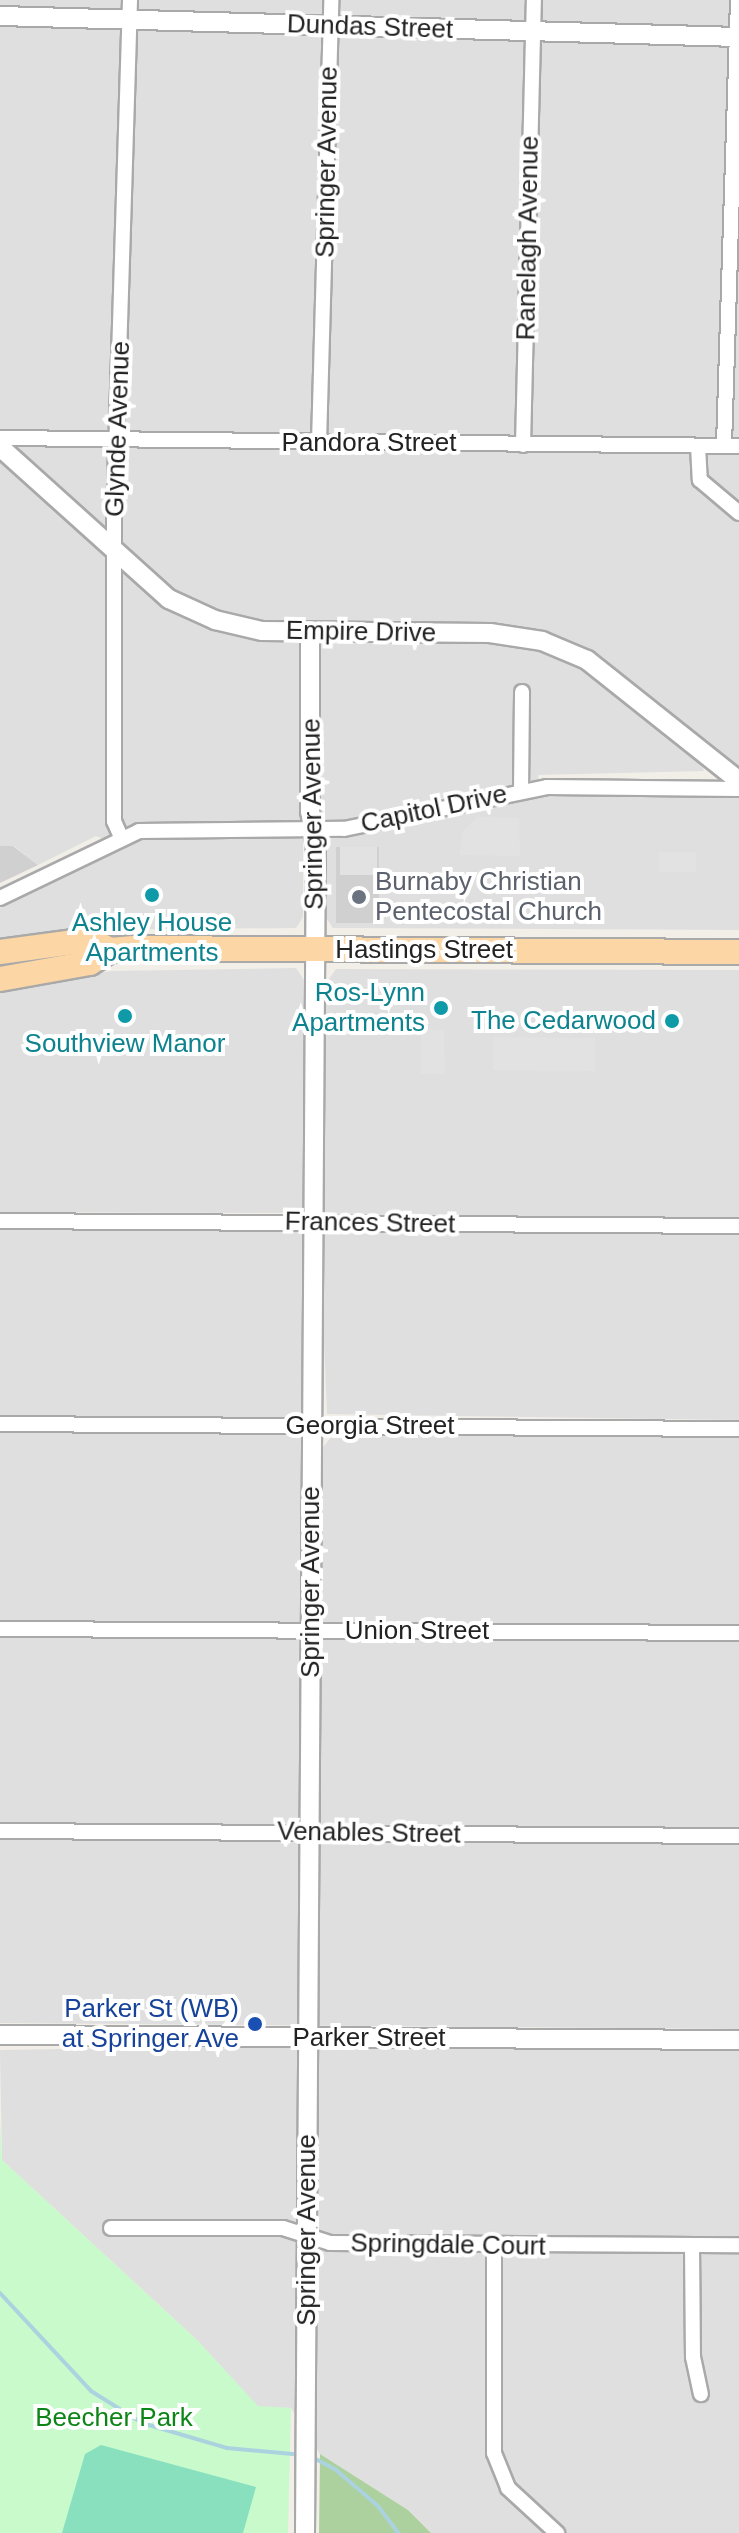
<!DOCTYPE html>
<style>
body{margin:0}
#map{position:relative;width:739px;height:2533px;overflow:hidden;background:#f2efe9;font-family:Helvetica,sans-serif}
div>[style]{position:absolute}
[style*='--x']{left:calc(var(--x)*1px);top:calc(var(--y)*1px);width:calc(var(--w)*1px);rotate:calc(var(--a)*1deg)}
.residential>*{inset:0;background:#e0dfdf}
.religious>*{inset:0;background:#d0d0d0}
.forest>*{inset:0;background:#add19e}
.park>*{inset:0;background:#c8facc}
.pitch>*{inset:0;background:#88e0be}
.parking>*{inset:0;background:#e2e2e2}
.stream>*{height:4px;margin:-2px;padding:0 2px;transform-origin:2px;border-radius:2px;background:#aad3df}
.roads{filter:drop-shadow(2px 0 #a9a9a9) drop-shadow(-2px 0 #a9a9a9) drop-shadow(0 2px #a9a9a9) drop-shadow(0 -2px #a9a9a9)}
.minor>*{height:14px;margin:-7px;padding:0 7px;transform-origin:7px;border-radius:7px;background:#fff}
.tertiary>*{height:18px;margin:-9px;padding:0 9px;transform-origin:9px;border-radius:9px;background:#fff}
.primary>*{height:24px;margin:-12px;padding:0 12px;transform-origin:12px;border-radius:12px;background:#fcd6a4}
.dots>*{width:22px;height:22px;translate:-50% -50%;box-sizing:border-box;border:4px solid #fff;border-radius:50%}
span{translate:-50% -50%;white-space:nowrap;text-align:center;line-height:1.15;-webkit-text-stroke:8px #fff;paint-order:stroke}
.street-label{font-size:26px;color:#222}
.worship-label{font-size:26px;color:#5b616d}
.left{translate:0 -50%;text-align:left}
.culture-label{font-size:26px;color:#0d838f}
.right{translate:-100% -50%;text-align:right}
.transit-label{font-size:26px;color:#164399}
.park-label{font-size:26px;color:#0c8416}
</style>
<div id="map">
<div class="residential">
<i style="clip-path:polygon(0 0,739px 0,739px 769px,584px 649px,578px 665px,701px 762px,704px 771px,538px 775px,541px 796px,739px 797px,739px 930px,333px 928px,327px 919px,327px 850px,316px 807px,303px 807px,303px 917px,296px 928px,74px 930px,0 940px,0 908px,123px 847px,96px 836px,38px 865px,14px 846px,0 846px)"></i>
<i style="clip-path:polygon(296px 968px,304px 980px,301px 1447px,323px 1447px,333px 1435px,739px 1437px,739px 2029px,0 2023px,0 1229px,290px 1230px,292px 1213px,0 1212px,0 990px,111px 971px)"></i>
<i style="clip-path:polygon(336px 969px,739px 970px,739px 1420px,327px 1414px,320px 1241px,326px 983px)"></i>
<i style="clip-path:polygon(299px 2045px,739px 2049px,739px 2533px,431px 2533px,408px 2510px,320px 2454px,291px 2408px,258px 2407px,197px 2340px,2px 2160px,0 2050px)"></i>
</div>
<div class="religious">
<i style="clip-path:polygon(0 846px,13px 846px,38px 865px,0 883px)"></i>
<i style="clip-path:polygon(336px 847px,379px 847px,379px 923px,336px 923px)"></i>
</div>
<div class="forest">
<i style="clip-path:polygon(320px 2454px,408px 2510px,431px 2533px,319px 2533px)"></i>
</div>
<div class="park">
<i style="clip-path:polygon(0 2123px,2px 2160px,197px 2340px,258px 2406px,291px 2408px,288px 2533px,0 2533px)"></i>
</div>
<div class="pitch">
<i style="clip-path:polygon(101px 2445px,256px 2487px,243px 2533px,62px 2533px,85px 2454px)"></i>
</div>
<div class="parking">
<i style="clip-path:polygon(477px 817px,519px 818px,520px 856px,460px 855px,462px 832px)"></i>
<i style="clip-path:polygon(340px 847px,377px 847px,377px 875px,340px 875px)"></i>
<i style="clip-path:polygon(659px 852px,696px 852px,696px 872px,659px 872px)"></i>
<i style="clip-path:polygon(421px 1030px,444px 1030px,445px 1074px,421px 1074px)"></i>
<i style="clip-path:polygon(493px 1037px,595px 1038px,595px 1071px,493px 1070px)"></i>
</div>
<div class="stream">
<i style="--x:0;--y:2293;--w:134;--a:47.1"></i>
<i style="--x:91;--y:2391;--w:60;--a:32.1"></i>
<i style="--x:142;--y:2423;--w:89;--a:16.4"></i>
<i style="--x:227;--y:2448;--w:66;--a:5.2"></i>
<i style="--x:310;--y:2456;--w:30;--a:28"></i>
<i style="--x:336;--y:2470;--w:55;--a:40.6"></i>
<i style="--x:378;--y:2506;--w:34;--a:53"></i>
</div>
<div class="roads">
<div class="minor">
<i style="--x:0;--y:438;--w:739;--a:0.62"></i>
<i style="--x:319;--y:443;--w:443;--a:-88.4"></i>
<i style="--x:523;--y:445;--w:445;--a:-88.6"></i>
<i style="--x:698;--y:446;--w:34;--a:87"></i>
<i style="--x:700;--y:480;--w:51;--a:40.2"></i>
<i style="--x:724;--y:446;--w:446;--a:-88.2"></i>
<i style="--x:521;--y:791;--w:99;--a:-89.4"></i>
<i style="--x:121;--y:837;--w:17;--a:-114"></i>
<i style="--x:114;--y:821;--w:303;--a:-90"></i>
<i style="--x:114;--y:518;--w:518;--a:-88.23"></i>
<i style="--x:0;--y:898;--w:154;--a:-25.7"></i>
<i style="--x:139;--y:831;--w:205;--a:-0.6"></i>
<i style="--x:344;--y:829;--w:207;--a:-11.7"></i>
<i style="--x:547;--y:787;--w:192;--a:0.6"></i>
<i style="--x:0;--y:1221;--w:739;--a:0.39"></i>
<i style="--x:0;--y:1424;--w:739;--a:0.39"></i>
<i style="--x:0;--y:1629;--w:739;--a:0.31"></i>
<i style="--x:0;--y:1831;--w:739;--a:0.39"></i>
<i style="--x:111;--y:2228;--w:172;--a:0"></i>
<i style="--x:283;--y:2228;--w:49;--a:17.7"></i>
<i style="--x:330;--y:2243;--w:409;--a:0.3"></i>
<i style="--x:692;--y:2245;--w:112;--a:89.5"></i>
<i style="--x:693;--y:2357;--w:38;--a:78"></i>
<i style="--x:494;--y:2246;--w:207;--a:90"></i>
<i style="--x:494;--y:2453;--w:38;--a:68"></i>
<i style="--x:508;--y:2488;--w:67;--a:42.6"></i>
</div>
<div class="tertiary">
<i style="--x:0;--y:16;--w:739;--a:1.63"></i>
<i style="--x:0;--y:447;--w:227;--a:42"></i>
<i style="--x:169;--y:599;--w:51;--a:24.5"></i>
<i style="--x:215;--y:620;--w:48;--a:13.2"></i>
<i style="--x:262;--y:631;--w:228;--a:0.5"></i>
<i style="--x:490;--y:633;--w:53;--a:8.7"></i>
<i style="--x:542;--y:641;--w:49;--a:22.9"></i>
<i style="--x:587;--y:660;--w:194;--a:38.5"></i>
<i style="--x:0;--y:2035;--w:739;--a:0.39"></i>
<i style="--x:305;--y:2533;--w:1685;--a:-89.63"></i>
<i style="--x:316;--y:848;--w:36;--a:-99"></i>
<i style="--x:310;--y:812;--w:181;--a:-90"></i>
</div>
<div class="primary">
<i style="--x:0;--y:952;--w:90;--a:-7.7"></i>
<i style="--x:89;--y:940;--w:23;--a:25"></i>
<i style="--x:0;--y:979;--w:91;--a:-10.1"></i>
<i style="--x:90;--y:963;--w:24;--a:-33"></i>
<i style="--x:110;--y:950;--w:24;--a:-5"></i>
<i style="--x:134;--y:948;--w:605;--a:0.38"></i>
</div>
</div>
<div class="dots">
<i style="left:152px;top:895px;background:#0f9aa8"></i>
<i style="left:359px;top:897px;background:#6b7280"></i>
<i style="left:441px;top:1008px;background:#0f9aa8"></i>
<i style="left:125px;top:1016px;background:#0f9aa8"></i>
<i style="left:672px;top:1021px;background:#0f9aa8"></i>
<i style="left:255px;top:2024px;background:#1a4fb4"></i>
</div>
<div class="street-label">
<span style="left:370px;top:27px;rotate:2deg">Dundas Street</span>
<span style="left:327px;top:162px;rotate:-89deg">Springer Avenue</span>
<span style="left:528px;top:238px;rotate:-89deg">Ranelagh Avenue</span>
<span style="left:118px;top:429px;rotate:-88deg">Glynde Avenue</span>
<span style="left:369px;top:443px">Pandora Street</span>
<span style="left:361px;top:632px;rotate:1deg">Empire Drive</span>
<span style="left:434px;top:809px;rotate:-12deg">Capitol Drive</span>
<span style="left:313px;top:814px;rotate:-91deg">Springer Avenue</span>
<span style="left:424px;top:950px">Hastings Street</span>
<span style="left:370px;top:1223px;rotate:1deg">Frances Street</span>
<span style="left:370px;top:1426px">Georgia Street</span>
<span style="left:311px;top:1582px;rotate:-90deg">Springer Avenue</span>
<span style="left:417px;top:1631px">Union Street</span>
<span style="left:369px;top:1833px;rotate:1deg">Venables Street</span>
<span style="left:369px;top:2038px">Parker Street</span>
<span style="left:307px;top:2230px;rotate:-90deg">Springer Avenue</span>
<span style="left:448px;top:2245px;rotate:1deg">Springdale Court</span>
</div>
<div class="worship-label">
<span class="left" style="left:375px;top:897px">Burnaby Christian<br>Pentecostal Church</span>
</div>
<div class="culture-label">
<span style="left:152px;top:938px">Ashley House<br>Apartments</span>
<span class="right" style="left:425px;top:1008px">Ros-Lynn<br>Apartments</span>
<span class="right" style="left:656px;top:1021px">The Cedarwood</span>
<span style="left:125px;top:1044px">Southview Manor</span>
</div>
<div class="transit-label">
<span class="right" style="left:239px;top:2024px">Parker St (WB)<br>at Springer Ave</span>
</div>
<div class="park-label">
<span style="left:114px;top:2418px">Beecher Park</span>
</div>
</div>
